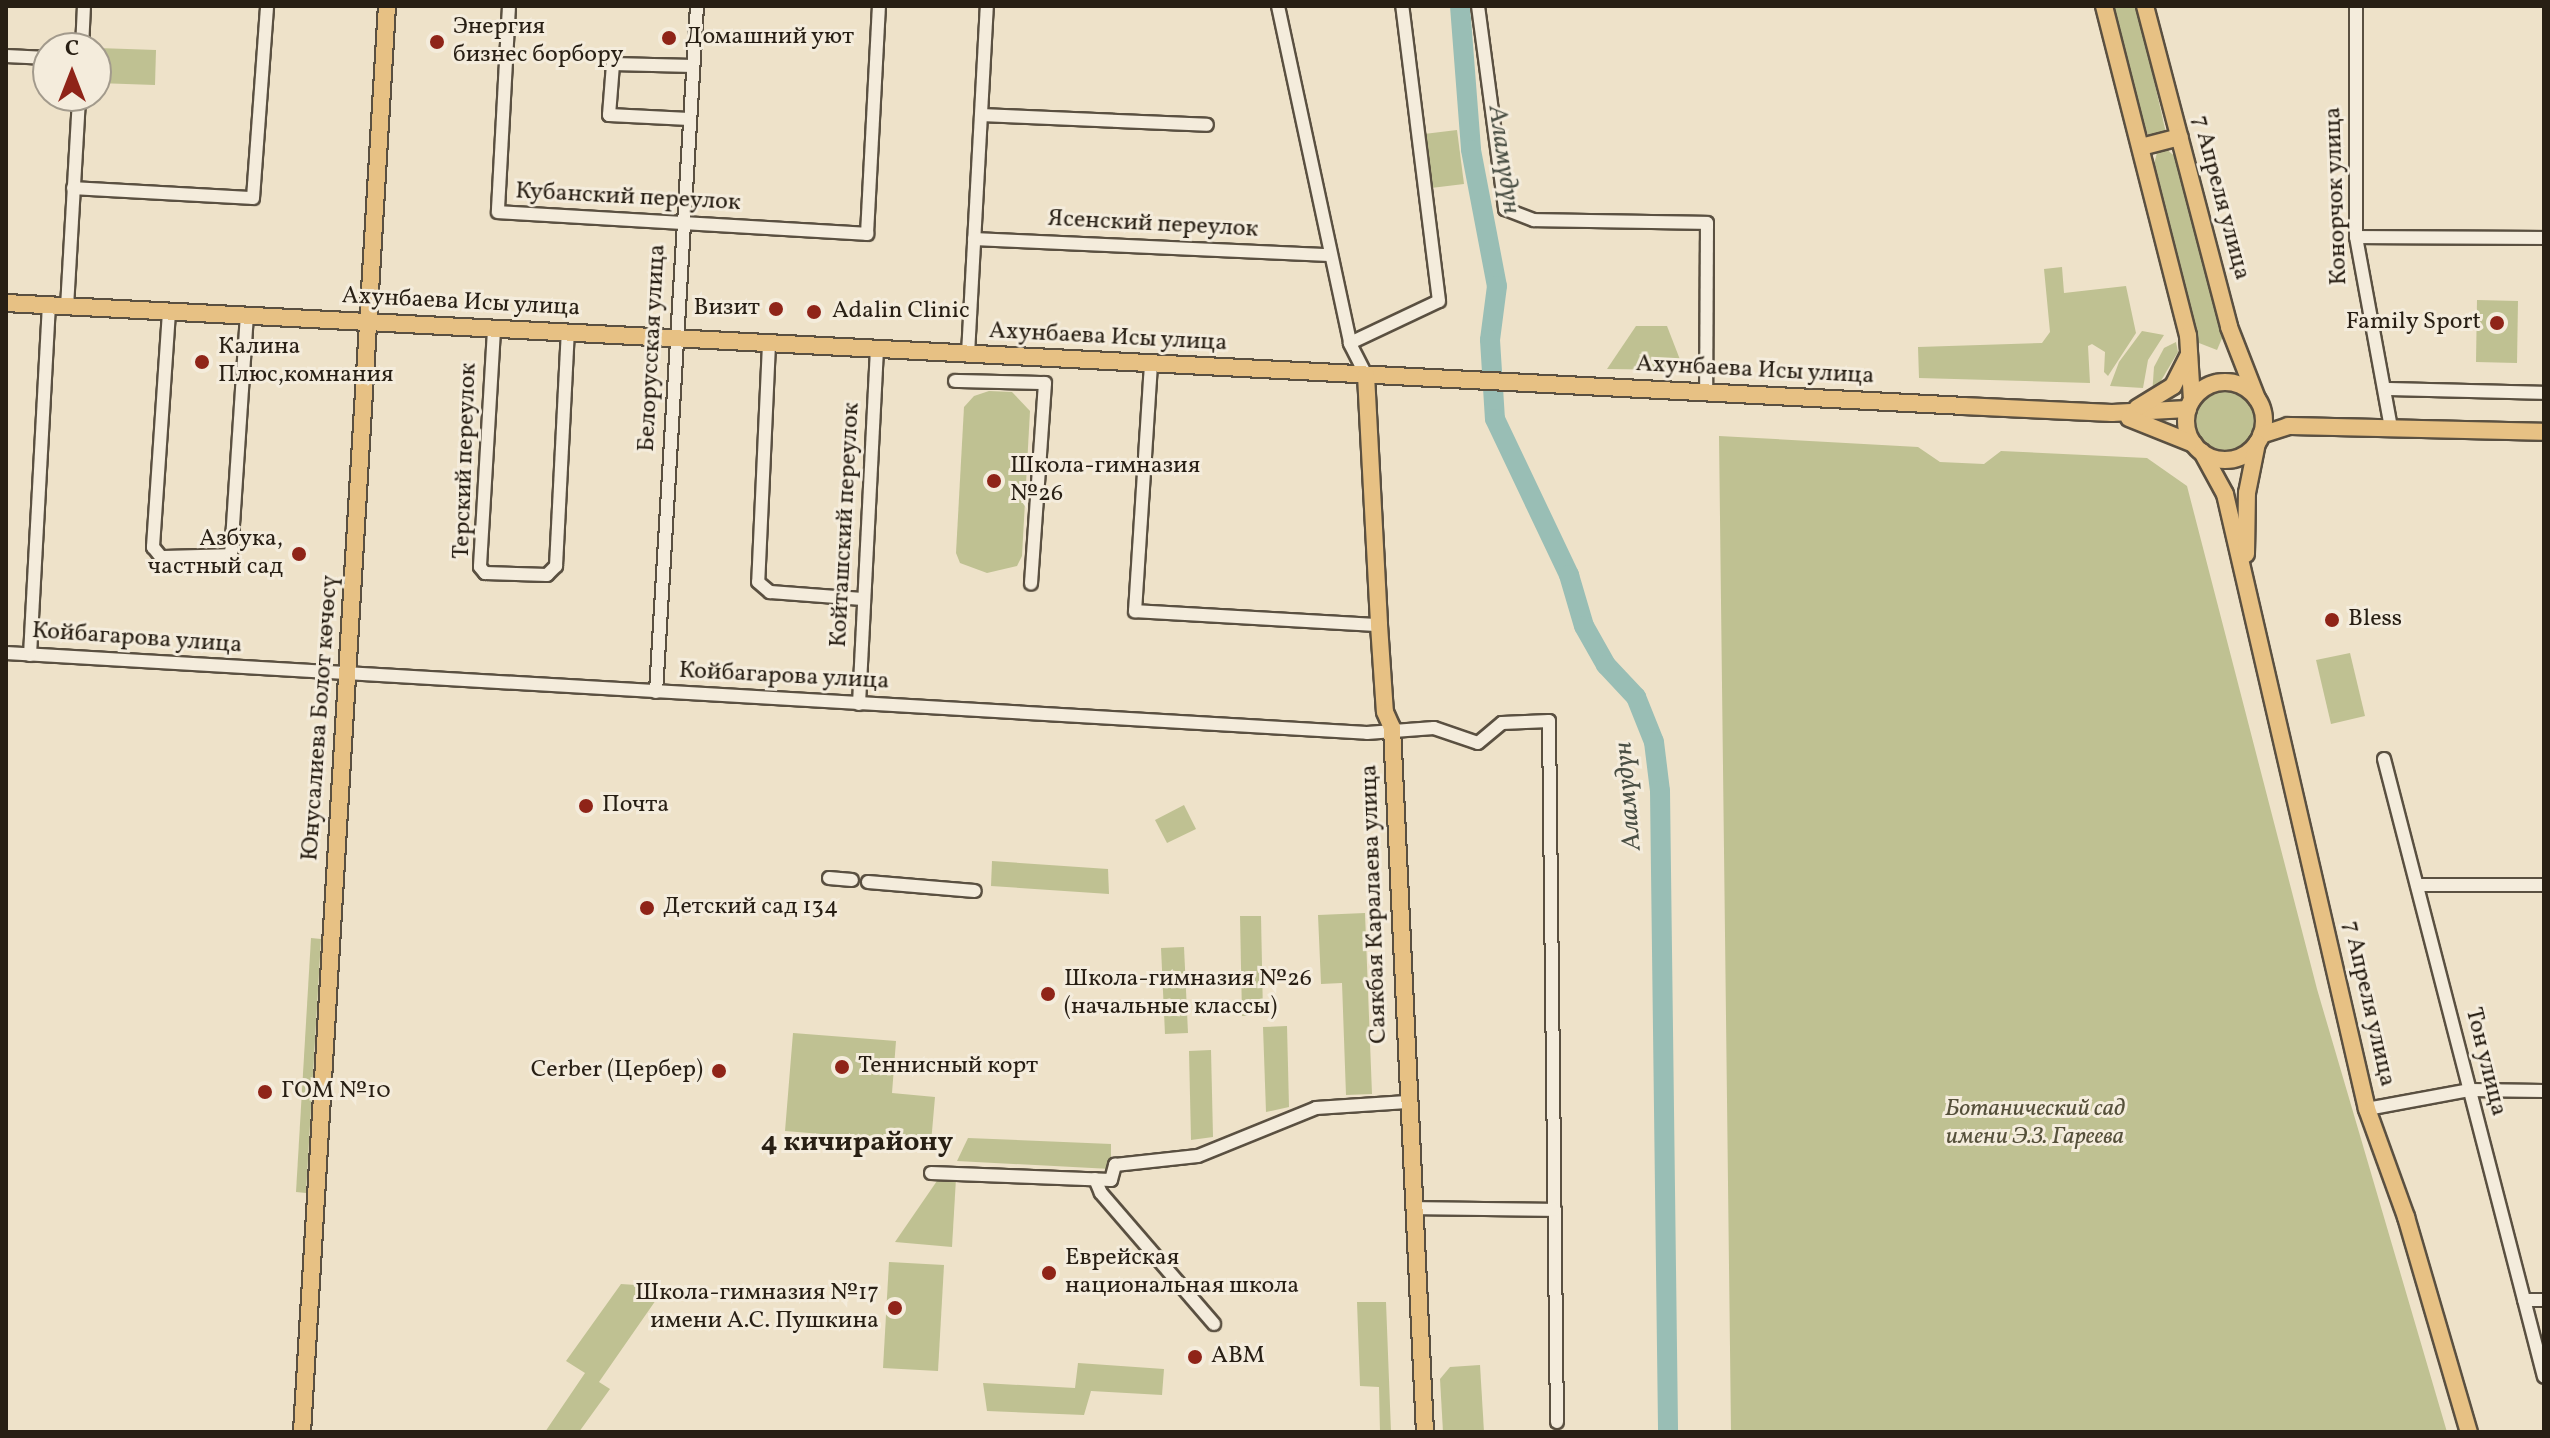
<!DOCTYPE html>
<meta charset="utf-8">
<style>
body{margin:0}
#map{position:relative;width:2550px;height:1438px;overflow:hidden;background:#eee2c9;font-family:Vollkorn,serif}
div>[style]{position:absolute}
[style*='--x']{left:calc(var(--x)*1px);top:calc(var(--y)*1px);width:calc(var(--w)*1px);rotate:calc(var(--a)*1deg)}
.green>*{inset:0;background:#bfc192}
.round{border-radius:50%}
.river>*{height:20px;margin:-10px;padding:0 10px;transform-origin:10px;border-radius:10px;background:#99beb5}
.roads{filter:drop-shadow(2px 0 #5a5041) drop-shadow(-2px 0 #5a5041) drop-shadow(0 2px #5a5041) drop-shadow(0 -2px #5a5041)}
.minor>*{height:12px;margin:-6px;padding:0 6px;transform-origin:6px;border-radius:6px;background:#f4ecdc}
.major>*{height:16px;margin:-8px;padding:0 8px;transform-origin:8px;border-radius:8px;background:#e7c184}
.major>.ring{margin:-8px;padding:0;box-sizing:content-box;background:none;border:16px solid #e7c184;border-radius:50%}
.dots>*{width:22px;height:22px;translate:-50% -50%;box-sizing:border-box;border:4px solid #f4ecdc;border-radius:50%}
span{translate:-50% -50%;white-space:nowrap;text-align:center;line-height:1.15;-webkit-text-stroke:6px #f4ecdc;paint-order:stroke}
.poi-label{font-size:24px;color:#281f14}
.left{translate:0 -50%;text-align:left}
.right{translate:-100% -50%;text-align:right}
.street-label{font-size:24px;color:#281f14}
.park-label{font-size:24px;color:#55503a;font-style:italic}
.water-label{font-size:26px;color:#4a4f44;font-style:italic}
.quarter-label{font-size:28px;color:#281f14;font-weight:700}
.frame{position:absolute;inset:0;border:8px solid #281f14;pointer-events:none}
.north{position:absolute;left:32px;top:32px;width:80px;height:80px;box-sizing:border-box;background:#f4ecdc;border:2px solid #a29a8c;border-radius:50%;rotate:0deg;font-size:22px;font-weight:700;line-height:32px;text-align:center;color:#281f14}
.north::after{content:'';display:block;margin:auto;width:28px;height:36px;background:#8f2418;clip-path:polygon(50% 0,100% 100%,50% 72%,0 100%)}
</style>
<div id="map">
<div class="green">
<i style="clip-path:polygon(2111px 6px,2137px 6px,2166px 133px,2150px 137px,2145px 130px)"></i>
<i style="clip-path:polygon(98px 48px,156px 50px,155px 85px,97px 83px)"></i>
<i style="clip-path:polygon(1457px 130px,1464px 184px,1431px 188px,1424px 134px)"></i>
<i style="clip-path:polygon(2165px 148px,2178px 159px,2219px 320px,2223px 336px,2217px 350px,2199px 343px,2154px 164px,2158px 149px)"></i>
<i style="clip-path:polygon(2062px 267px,2064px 293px,2126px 286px,2136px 333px,2108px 376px,2104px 372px,2105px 352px,2092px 344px,2088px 346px,2090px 383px,1919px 378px,1918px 347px,2042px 343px,2050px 332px,2044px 269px)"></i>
<i style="clip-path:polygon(2477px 300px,2518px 301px,2517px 363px,2476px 362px)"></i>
<i style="clip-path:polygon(1636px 326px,1667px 326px,1684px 370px,1607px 369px)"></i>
<i style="clip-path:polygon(2142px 331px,2164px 335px,2148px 360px,2143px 388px,2110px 386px,2119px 362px)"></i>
<i style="clip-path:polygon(2176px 342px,2178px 352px,2152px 396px,2154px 367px,2164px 348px)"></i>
<i style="clip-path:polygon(989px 391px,1012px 392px,1030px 411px,1022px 556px,1017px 566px,987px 573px,960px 563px,956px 553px,964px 407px,974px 396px)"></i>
<i class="round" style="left:2196px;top:392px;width:58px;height:58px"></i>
<i style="clip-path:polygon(1719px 436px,1918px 447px,1940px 462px,1984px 464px,2001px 451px,2147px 458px,2187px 486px,2317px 989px,2447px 1432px,1731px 1432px)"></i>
<i style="clip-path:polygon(2350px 653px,2365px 716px,2331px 724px,2316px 660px)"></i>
<i style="clip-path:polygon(1184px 805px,1196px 829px,1167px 843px,1155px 820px)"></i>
<i style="clip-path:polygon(992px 861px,1108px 869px,1109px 894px,991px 886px)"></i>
<i style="clip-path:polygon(1365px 913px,1372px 1094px,1346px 1095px,1342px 983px,1321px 984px,1318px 915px)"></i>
<i style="clip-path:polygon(1240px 916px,1261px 916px,1263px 1015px,1242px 1016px)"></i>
<i style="clip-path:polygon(311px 938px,321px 939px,306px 1193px,296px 1192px)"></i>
<i style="clip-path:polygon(1184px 947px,1188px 1033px,1165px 1034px,1161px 948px)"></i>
<i style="clip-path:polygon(1287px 1026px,1289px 1107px,1266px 1112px,1263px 1027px)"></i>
<i style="clip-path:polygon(793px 1033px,896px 1041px,892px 1093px,935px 1097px,931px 1143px,785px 1131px)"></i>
<i style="clip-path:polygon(1211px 1050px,1213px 1137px,1191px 1140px,1189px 1051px)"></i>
<i style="clip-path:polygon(968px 1138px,1111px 1144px,1111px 1169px,957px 1161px)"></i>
<i style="clip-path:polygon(939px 1178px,956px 1178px,952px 1247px,895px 1242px)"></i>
<i style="clip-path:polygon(889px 1262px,944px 1265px,938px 1371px,883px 1368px)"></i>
<i style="clip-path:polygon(621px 1284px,665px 1287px,599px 1382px,610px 1389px,579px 1432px,545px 1432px,585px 1373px,566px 1361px)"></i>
<i style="clip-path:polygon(1357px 1302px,1386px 1302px,1391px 1432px,1380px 1432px,1379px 1387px,1360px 1386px)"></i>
<i style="clip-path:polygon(1078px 1363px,1164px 1369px,1162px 1395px,1091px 1391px,1084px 1415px,987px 1411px,983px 1383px,1075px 1388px)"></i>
<i style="clip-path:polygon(1480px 1365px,1484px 1432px,1443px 1432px,1440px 1379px,1450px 1367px)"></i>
</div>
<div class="river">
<i style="--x:1460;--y:6;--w:144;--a:85.6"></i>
<i style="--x:1471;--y:150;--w:138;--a:79.2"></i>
<i style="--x:1497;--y:286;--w:54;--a:97.4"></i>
<i style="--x:1490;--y:340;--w:79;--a:86.4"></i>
<i style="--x:1495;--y:419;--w:173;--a:64.6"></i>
<i style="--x:1569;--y:575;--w:53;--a:73.6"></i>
<i style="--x:1584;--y:626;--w:45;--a:60.6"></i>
<i style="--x:1606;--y:665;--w:44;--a:46.8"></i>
<i style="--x:1636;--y:697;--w:48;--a:68.2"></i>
<i style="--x:1654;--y:742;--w:49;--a:83"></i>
<i style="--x:1660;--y:791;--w:641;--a:89.28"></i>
</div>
<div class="roads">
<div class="minor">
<i style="--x:509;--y:6;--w:206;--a:93.1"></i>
<i style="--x:498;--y:212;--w:370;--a:3.4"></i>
<i style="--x:867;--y:234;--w:228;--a:-87"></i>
<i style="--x:1278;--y:6;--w:345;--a:77.9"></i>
<i style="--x:1478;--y:6;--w:205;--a:82.4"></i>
<i style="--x:1505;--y:209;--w:31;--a:21"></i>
<i style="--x:1534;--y:220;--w:173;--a:1"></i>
<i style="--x:1707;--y:223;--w:170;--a:90.3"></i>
<i style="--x:2356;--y:6;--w:231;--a:90"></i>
<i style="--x:2356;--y:237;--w:194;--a:79.6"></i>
<i style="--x:82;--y:48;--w:42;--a:-87.3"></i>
<i style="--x:6;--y:56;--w:42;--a:2.7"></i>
<i style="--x:981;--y:115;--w:226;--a:2.5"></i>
<i style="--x:689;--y:119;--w:80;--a:-177.1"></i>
<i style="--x:609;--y:115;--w:51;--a:-85.5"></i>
<i style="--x:613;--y:64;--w:80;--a:1.4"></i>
<i style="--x:73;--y:188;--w:180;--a:3.2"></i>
<i style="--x:253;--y:198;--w:193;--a:-85.8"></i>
<i style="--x:2356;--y:237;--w:188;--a:0.3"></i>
<i style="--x:974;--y:239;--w:355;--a:2.6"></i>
<i style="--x:67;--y:307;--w:211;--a:-86.7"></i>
<i style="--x:169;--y:312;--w:236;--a:93.9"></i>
<i style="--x:153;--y:547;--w:13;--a:51"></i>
<i style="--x:161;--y:557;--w:70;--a:-1.6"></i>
<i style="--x:231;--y:555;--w:240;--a:-86.2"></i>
<i style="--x:494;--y:330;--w:237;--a:93.4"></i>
<i style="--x:480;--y:567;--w:8;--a:50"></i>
<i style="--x:485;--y:573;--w:62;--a:1.8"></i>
<i style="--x:547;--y:575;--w:13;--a:-45"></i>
<i style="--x:556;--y:566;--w:233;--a:-87.1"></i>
<i style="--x:769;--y:344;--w:238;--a:92.6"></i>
<i style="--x:758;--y:582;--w:16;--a:40"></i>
<i style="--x:770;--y:592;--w:93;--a:4.3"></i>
<i style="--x:968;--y:354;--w:349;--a:-86.9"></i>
<i style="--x:1151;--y:364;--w:248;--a:93.7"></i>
<i style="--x:1135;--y:611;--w:244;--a:3.3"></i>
<i style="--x:1366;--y:375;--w:36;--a:-117"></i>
<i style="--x:1350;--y:343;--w:98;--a:-25.3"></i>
<i style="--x:1439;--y:301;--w:297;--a:-97.1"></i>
<i style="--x:955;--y:381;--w:90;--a:1.3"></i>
<i style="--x:1045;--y:383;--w:201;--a:94"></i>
<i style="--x:2385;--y:389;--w:159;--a:1.4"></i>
<i style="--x:6;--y:653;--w:1363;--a:3.36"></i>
<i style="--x:1367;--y:733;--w:67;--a:-4.3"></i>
<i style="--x:1434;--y:728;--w:46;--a:18.8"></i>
<i style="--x:1478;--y:743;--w:31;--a:-40"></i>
<i style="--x:1502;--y:723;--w:47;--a:-2.4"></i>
<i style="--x:1549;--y:721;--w:701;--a:89.35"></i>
<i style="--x:30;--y:655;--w:351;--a:-86.9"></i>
<i style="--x:656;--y:692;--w:687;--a:-86.58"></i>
<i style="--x:859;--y:704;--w:355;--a:-87.1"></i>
<i style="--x:2384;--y:759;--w:638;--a:75.48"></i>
<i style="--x:829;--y:878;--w:23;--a:5"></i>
<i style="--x:868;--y:882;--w:107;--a:4.8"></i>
<i style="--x:2417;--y:885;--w:127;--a:0"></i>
<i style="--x:2367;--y:1109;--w:105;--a:-10.5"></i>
<i style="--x:2470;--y:1090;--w:74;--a:0.8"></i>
<i style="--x:931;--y:1173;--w:180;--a:2.2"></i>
<i style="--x:1111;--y:1180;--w:16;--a:-75"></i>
<i style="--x:1115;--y:1165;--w:83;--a:-6.2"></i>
<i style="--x:1198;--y:1156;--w:127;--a:-22.1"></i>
<i style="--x:1316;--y:1108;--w:91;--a:-3.8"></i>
<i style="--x:1095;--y:1179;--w:15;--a:67"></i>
<i style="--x:1101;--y:1193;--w:173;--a:49.2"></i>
<i style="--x:1413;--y:1208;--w:142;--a:0.8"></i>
<i style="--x:2524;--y:1300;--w:20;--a:0"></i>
</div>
<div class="major">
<i style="--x:2104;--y:6;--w:340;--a:75.7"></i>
<i style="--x:2188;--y:335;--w:65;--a:86.5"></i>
<i style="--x:2145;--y:6;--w:332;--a:75.3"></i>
<i style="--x:2229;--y:327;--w:77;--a:68.7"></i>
<i style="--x:2141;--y:147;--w:40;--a:-14.4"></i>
<i style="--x:6;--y:303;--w:1960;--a:3.01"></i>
<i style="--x:1963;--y:406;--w:149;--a:2.7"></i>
<i style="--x:2112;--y:413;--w:76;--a:-3"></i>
<i style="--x:1366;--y:375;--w:250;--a:87"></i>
<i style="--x:1379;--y:625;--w:87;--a:86.1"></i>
<i style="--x:1385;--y:712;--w:17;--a:66"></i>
<i style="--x:1392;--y:728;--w:705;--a:87.32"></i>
<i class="ring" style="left:2186px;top:382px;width:62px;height:62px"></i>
<i style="--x:2137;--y:408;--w:42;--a:-31.4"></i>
<i style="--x:2173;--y:386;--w:34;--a:-63"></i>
<i style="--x:2129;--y:418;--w:70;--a:21.8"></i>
<i style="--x:2261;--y:435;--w:28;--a:-18"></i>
<i style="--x:2288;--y:426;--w:256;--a:1.3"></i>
<i style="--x:2202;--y:452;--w:48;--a:61.3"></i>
<i style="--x:2225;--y:494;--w:631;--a:77"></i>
<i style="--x:2367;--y:1109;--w:115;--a:70.1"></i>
<i style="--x:2406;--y:1217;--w:224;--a:73.7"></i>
<i style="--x:2246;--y:554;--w:61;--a:-89.1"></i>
<i style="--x:2247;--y:493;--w:51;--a:-78.7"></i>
<i style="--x:302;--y:1432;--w:1429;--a:-86.59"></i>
</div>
</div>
<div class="dots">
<i style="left:669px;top:38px;background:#8f2418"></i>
<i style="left:437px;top:42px;background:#8f2418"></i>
<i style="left:776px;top:309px;background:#8f2418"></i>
<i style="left:814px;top:312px;background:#8f2418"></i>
<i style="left:2497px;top:323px;background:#8f2418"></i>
<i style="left:202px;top:362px;background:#8f2418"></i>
<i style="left:994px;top:481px;background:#8f2418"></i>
<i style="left:299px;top:554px;background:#8f2418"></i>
<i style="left:2332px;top:620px;background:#8f2418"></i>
<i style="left:586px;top:806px;background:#8f2418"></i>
<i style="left:647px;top:908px;background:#8f2418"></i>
<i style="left:1048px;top:994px;background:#8f2418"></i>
<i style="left:842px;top:1067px;background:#8f2418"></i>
<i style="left:719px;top:1071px;background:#8f2418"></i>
<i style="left:265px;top:1092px;background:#8f2418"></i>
<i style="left:1049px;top:1273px;background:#8f2418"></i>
<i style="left:895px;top:1308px;background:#8f2418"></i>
<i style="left:1195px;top:1357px;background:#8f2418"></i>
</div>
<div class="poi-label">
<span class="left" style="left:453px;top:42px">Энергия<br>бизнес борбору</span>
<span class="left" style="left:685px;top:38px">Домашний уют</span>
<span class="right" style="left:760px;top:309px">Визит</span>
<span class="left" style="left:832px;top:312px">Adalin Clinic</span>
<span class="right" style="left:2481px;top:323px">Family Sport</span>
<span class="left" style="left:218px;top:362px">Калина<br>Плюс,комнания</span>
<span class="left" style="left:1010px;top:481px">Школа-гимназия<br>№26</span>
<span class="right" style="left:283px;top:554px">Азбука,<br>частный сад</span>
<span class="left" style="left:2348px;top:620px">Bless</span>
<span class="left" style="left:602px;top:806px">Почта</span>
<span class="left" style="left:663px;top:908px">Детский сад 134</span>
<span class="left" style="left:1064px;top:994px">Школа-гимназия №26<br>(начальные классы)</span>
<span class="left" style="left:858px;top:1067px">Теннисный корт</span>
<span class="right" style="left:703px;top:1071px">Cerber (Цербер)</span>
<span class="left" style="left:281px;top:1092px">ГОМ №10</span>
<span class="left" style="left:1065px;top:1273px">Еврейская<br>национальная школа</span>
<span class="right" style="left:879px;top:1308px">Школа-гимназия №17<br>имени А.С. Пушкина</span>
<span class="left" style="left:1211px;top:1357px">ABM</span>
</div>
<div class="street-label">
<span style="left:2337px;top:196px;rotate:-92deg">Конорчок улица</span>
<span style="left:628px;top:198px;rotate:3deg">Кубанский переулок</span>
<span style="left:2220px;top:198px;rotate:75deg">7 Апреля улица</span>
<span style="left:1153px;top:225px;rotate:3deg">Ясенский переулок</span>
<span style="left:461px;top:303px;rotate:3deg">Ахунбаева Исы улица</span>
<span style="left:1108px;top:338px;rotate:3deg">Ахунбаева Исы улица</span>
<span style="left:653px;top:348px;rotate:-87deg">Белорусская улица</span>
<span style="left:1755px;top:371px;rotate:3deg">Ахунбаева Исы улица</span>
<span style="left:466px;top:461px;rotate:-88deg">Терский переулок</span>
<span style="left:846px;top:525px;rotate:-87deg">Койташский переулок</span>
<span style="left:137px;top:639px;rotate:4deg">Койбагарова улица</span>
<span style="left:784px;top:677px;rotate:3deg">Койбагарова улица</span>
<span style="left:321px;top:718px;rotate:-86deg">Юнусалиева Болот көчөсү</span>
<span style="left:1375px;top:904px;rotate:-92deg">Саякбая Каралаева улица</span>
<span style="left:2368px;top:1004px;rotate:77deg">7 Апреля улица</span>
<span style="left:2485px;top:1062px;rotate:76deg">Тон улица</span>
</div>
<div class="park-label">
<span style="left:2035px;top:1124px">Ботанический сад<br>имени Э.З. Гареева</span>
</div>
<div class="water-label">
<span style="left:1503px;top:160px;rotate:82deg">Аламүдүн</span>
<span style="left:1629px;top:796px;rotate:-95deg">Аламүдүн</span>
</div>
<div class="quarter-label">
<span style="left:857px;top:1143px">4 кичирайону</span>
</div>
<div class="frame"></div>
<div class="north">С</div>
</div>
